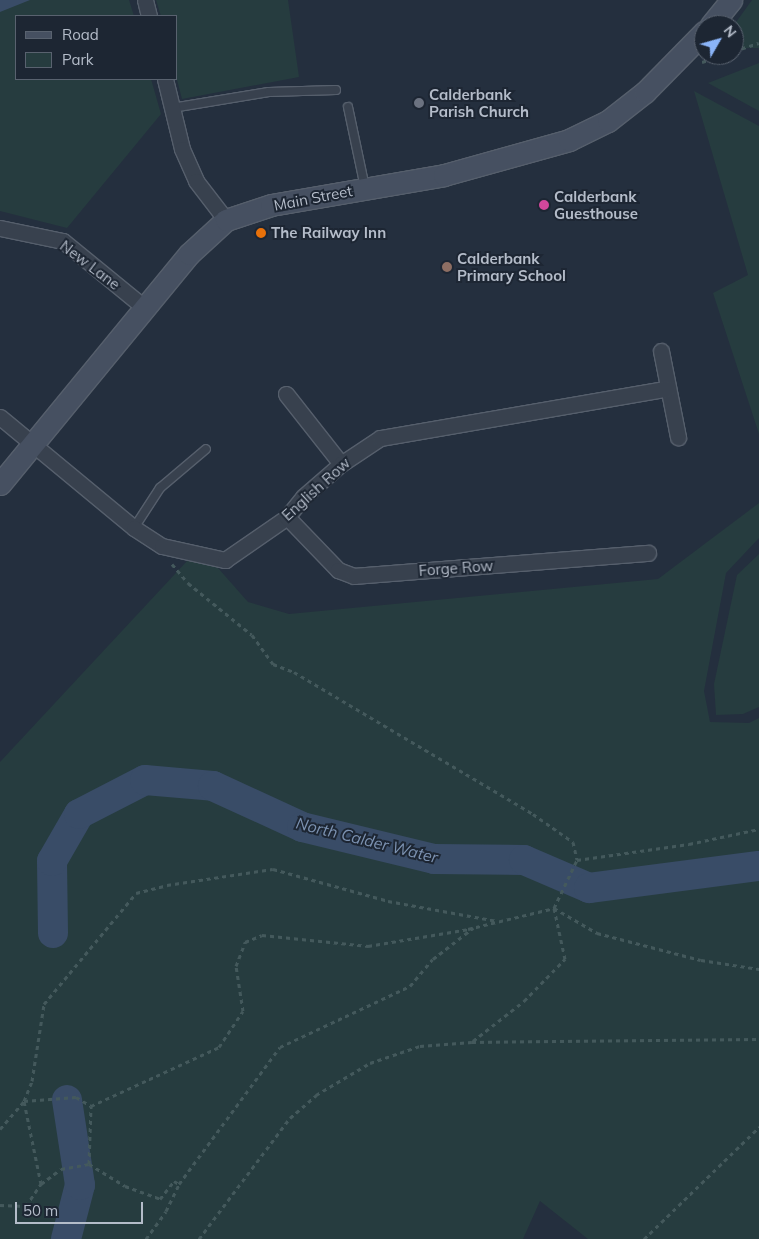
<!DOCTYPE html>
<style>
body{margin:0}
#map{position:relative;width:759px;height:1239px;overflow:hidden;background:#242f3e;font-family:Mulish,sans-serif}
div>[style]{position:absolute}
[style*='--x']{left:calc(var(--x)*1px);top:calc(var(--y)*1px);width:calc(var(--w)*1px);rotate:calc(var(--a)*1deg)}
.green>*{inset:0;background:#263c3f}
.water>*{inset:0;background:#394c67}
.river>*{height:30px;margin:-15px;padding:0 15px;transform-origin:15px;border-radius:15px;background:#394c67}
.path>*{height:3px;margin-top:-1.5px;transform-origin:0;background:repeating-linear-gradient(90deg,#44595c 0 4px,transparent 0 8px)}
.roads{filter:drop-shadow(1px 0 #565f6c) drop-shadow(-1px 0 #565f6c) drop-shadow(0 1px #565f6c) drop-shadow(0 -1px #565f6c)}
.service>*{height:8px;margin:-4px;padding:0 4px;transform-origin:4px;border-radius:4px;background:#38414e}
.minor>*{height:15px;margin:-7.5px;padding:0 7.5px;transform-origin:7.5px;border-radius:7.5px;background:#38414e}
.secondary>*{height:21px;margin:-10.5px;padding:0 10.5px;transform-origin:10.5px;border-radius:10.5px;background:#465061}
.dots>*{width:14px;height:14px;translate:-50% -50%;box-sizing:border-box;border:2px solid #1d2633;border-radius:50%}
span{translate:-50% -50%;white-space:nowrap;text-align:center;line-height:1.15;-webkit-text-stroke:4px #1d2633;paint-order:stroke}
.poi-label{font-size:15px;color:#b4bcc9;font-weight:700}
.left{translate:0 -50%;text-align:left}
.street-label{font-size:15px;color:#b4bcc9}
.water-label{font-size:16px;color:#7c92b1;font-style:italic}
.legend{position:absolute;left:15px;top:15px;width:162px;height:65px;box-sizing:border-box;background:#1d2633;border:1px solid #59626f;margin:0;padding:6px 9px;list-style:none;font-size:15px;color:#b4bcc9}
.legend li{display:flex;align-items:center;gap:10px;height:25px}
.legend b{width:25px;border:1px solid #59626f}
.north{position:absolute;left:694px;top:15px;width:50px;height:50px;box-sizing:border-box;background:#1d2633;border:1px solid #59626f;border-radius:50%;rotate:52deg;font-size:14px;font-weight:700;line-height:20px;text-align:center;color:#b4bcc9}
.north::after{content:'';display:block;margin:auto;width:18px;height:22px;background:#8ab4f8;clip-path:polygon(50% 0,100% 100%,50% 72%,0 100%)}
.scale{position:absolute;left:15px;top:1202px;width:128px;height:22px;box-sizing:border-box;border:2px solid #b4bcc9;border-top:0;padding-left:6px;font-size:15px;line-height:18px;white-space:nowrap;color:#b4bcc9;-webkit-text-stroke:4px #1d2633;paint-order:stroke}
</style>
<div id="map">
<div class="green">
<i style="clip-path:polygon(0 0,129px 0,134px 16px,16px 16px,16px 79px,151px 79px,161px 114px,67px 228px,0 211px)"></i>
<i style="clip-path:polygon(156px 0,288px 0,299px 77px,182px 99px,176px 76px,176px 16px,161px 16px)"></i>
<i style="clip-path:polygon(752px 0,759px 0,759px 48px,734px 48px,734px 25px)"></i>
<i style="clip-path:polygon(759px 63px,759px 111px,708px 83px)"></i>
<i style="clip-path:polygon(694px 91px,759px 126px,759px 434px,713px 293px,748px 275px)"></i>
<i style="clip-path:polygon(759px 503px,759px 538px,726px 573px,704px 691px,710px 722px,749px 723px,759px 718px,759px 1239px,588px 1239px,540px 1201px,523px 1239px,0 1239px,0 762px,188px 560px,218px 568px,248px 602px,289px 614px,658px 579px)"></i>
<i style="clip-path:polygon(759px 554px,759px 707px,743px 714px,716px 715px,714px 684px,737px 575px)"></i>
</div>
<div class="water">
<i style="clip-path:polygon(0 0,30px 0,0 12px)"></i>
</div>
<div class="river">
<i style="--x:53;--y:933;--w:72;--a:-90.8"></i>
<i style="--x:52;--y:861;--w:54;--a:-60.1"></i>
<i style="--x:79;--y:814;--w:74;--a:-27.3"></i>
<i style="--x:145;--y:780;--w:68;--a:5"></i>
<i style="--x:213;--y:786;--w:98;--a:24.7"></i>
<i style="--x:302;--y:827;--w:136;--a:13.6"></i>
<i style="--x:434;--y:859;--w:90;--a:0.6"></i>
<i style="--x:524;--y:860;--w:71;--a:23.3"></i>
<i style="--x:589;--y:888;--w:171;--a:-7.4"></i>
<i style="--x:66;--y:1239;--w:56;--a:-75.5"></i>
<i style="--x:80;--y:1185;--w:86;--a:-98.7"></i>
</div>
<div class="path">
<i style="--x:734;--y:51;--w:26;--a:-18"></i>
<i style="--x:702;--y:62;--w:22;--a:-18"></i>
<i style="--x:172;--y:564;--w:25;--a:50"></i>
<i style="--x:188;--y:583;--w:82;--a:39.1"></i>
<i style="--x:252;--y:635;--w:36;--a:54"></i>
<i style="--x:273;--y:664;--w:22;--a:21"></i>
<i style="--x:294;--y:672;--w:278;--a:30.7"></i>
<i style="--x:533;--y:814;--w:49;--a:35"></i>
<i style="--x:573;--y:842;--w:18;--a:77"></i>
<i style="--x:473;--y:1041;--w:65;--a:-38.1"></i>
<i style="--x:524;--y:1001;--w:59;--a:-45.7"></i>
<i style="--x:565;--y:959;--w:52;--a:-102.2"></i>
<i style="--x:554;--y:908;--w:53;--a:-64.4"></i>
<i style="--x:577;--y:860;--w:113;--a:-8.1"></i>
<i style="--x:689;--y:844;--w:72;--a:-12.1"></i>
<i style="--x:0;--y:1129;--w:37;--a:-49"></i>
<i style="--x:24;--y:1101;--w:22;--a:-68"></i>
<i style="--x:32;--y:1081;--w:78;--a:-81.1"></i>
<i style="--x:44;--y:1004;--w:144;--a:-50.3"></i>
<i style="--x:136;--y:893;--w:32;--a:-14"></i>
<i style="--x:167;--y:885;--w:107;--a:-8.6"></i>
<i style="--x:273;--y:869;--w:119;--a:15.5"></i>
<i style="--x:388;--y:901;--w:111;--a:10.4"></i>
<i style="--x:89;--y:1164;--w:58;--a:-88"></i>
<i style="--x:41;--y:1184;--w:25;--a:-37"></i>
<i style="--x:61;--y:1169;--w:28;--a:-10"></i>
<i style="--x:89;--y:1164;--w:42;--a:31.4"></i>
<i style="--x:125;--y:1186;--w:37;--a:20"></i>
<i style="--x:160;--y:1199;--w:23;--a:-52"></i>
<i style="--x:174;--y:1181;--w:6;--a:31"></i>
<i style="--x:0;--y:1205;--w:26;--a:2"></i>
<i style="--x:26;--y:1206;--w:27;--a:-56"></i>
<i style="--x:41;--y:1184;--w:85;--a:-101.6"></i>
<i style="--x:24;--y:1101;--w:52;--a:-4.4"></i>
<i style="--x:76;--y:1097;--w:17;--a:31"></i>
<i style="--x:91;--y:1106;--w:141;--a:-24.7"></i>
<i style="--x:219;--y:1047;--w:43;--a:-56.3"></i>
<i style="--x:243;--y:1011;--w:46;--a:-98.8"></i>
<i style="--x:236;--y:966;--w:26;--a:-69"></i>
<i style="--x:245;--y:942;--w:18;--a:-22"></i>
<i style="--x:262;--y:935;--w:107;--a:5.9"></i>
<i style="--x:368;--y:946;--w:101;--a:-9.6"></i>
<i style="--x:468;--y:929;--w:89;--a:-13.7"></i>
<i style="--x:554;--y:908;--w:50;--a:30.2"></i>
<i style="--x:597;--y:933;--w:107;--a:14.6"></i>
<i style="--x:701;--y:960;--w:59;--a:8.8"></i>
<i style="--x:146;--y:1239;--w:34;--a:-54"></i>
<i style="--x:166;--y:1211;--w:30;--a:-64"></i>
<i style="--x:179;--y:1184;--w:170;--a:-53.6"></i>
<i style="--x:280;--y:1047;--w:144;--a:-25.1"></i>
<i style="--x:410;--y:986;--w:35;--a:-50"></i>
<i style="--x:433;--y:959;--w:51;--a:-37.8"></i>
<i style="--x:199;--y:1239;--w:151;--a:-53.1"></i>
<i style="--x:290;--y:1118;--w:35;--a:-41"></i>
<i style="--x:316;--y:1095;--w:63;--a:-30.7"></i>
<i style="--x:370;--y:1063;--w:53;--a:-18.8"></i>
<i style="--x:420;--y:1046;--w:52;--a:-4.4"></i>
<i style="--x:472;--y:1042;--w:287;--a:-0.6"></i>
<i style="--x:644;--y:1239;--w:161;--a:-44.2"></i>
</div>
<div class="roads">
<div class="service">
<i style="--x:348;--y:107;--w:83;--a:78.1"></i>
<i style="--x:172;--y:108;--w:98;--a:-9.4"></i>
<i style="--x:269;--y:92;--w:67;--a:-1.7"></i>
<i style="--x:134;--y:528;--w:48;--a:-57"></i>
<i style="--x:160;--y:488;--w:60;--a:-40.3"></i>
</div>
<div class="minor">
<i style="--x:145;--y:0;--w:16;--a:76"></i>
<i style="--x:165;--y:79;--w:72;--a:76.3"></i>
<i style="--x:182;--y:149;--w:35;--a:66"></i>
<i style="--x:196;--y:181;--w:49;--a:52.4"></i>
<i style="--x:0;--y:228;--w:64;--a:11.7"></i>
<i style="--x:63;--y:241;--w:106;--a:39.3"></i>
<i style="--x:661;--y:351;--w:88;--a:78.8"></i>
<i style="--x:286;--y:394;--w:89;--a:51.8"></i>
<i style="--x:0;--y:417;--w:174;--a:39.6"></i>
<i style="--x:134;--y:528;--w:33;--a:33"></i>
<i style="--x:162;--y:546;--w:65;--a:12.5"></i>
<i style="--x:225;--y:560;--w:75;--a:-34.7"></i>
<i style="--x:287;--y:517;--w:26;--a:-51"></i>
<i style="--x:303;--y:497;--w:50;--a:-41"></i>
<i style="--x:341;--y:464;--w:47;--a:-33.7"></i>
<i style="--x:380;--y:438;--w:292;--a:-9.8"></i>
<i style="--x:287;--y:517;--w:74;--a:46.1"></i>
<i style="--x:338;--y:570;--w:17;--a:21"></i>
<i style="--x:354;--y:576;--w:295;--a:-4.5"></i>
</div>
<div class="secondary">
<i style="--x:711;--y:25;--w:32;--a:-51"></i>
<i style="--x:0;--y:484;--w:298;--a:-50.6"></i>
<i style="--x:189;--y:254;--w:50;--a:-42.6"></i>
<i style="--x:226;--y:220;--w:47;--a:-18.4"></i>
<i style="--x:271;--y:205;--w:176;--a:-9.8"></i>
<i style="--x:444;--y:175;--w:130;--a:-15.6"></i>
<i style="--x:569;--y:140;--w:43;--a:-26"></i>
<i style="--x:608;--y:121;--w:47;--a:-38.1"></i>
<i style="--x:645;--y:92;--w:84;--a:-45.5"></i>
</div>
</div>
<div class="dots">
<i style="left:419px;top:103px;background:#6b7280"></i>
<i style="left:544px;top:205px;background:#d1479c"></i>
<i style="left:261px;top:233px;background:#e8710a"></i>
<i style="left:447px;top:267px;background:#8d6e63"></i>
</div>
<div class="poi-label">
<span class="left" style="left:429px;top:103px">Calderbank<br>Parish Church</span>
<span class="left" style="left:554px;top:205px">Calderbank<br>Guesthouse</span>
<span class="left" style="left:271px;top:233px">The Railway Inn</span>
<span class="left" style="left:457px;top:267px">Calderbank<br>Primary School</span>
</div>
<div class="street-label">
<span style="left:313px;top:198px;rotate:-11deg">Main Street</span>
<span style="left:90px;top:265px;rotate:37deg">New Lane</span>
<span style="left:316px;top:489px;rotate:-42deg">English Row</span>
<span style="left:456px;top:568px;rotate:-4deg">Forge Row</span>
</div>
<div class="water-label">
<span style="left:367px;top:840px;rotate:14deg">North Calder Water</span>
</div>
<ul class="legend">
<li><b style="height:6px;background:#465061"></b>Road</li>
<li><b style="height:14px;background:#263c3f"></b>Park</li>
</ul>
<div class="north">N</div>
<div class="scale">50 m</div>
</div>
